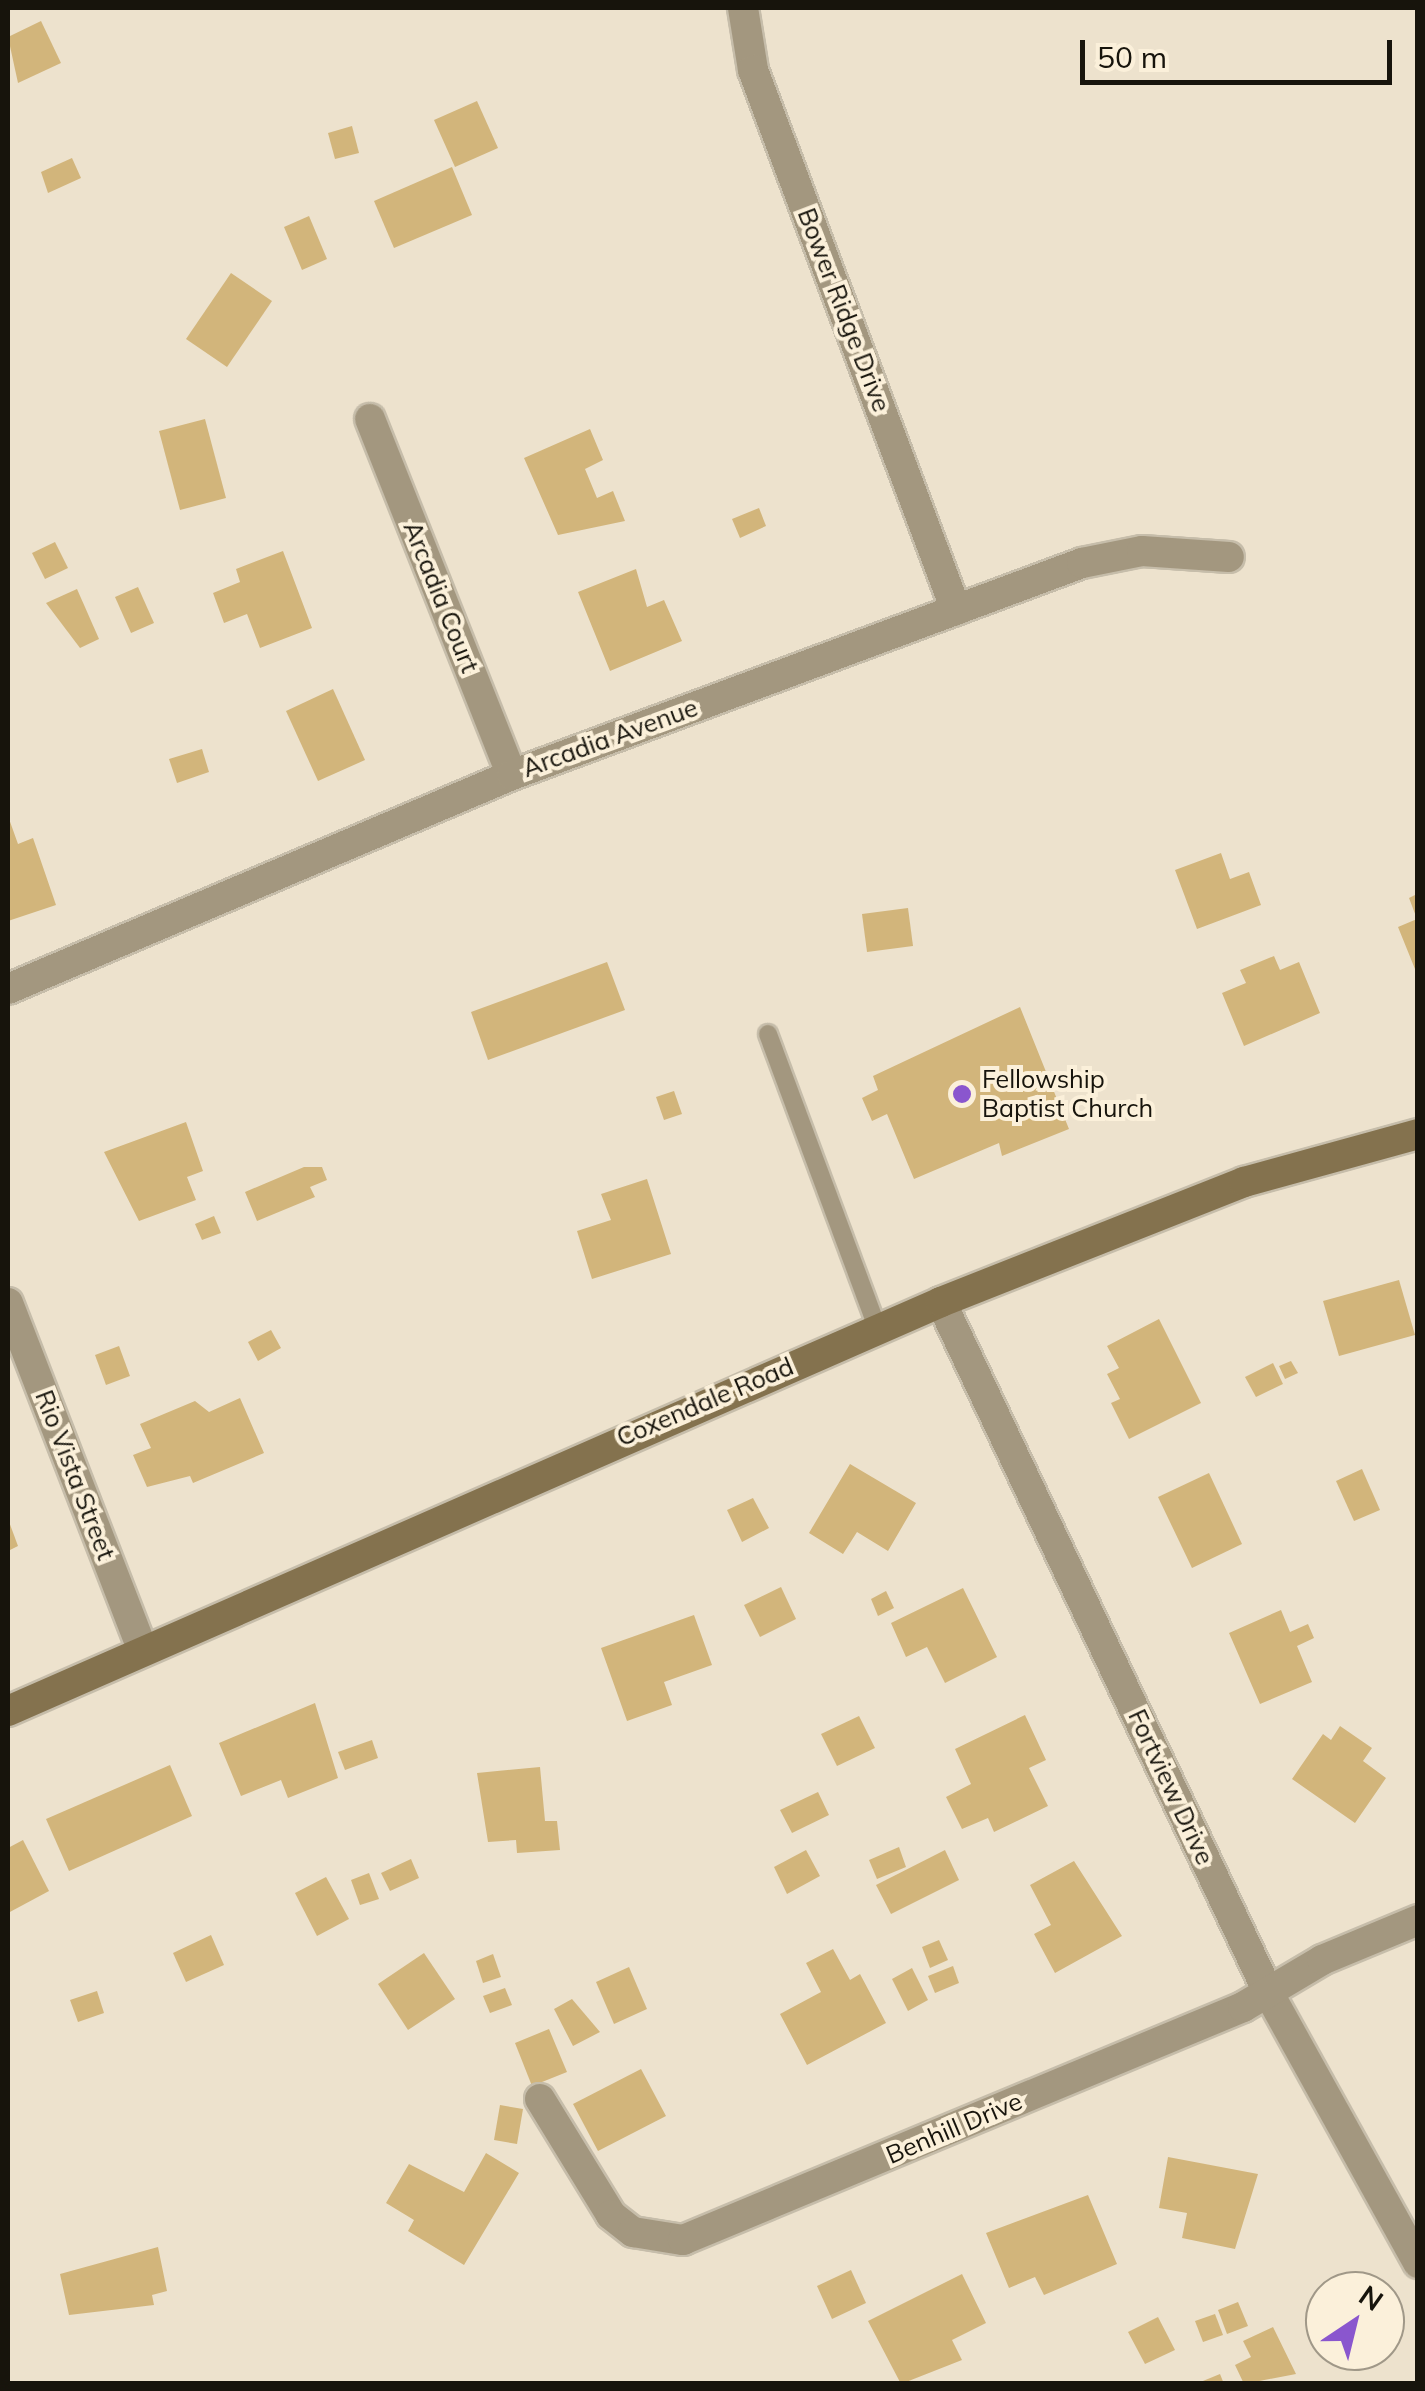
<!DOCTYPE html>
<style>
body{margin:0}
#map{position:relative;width:1425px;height:2391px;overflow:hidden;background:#ede2cd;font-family:Mulish,sans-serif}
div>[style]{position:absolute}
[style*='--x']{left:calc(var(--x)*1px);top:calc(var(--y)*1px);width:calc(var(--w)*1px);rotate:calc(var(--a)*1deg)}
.building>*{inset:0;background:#d2b57b}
.roads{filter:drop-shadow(2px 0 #c6bdaa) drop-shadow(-2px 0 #c6bdaa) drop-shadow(0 2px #c6bdaa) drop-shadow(0 -2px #c6bdaa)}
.lane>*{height:18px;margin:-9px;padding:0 9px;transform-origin:9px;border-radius:9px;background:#a3977f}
.street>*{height:30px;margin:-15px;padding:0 15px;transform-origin:15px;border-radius:15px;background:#a3977f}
.secondary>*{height:30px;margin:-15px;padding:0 15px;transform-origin:15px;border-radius:15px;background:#84724e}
.dots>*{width:28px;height:28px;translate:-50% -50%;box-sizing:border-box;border:5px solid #fbf0da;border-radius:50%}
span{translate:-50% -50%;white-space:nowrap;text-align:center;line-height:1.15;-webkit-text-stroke:8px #fbf0da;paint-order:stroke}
.street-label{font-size:25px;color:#17140c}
.poi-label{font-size:25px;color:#17140c}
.left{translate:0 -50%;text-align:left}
.frame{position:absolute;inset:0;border:10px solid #17140c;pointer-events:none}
.north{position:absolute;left:1305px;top:2271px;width:100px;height:100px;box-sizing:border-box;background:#fbf0da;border:2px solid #a09888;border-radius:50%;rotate:35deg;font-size:28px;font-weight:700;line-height:40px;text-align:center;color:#17140c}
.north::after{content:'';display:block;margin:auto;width:35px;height:45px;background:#8a56ce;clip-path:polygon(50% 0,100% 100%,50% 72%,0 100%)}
.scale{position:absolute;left:1080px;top:40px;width:312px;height:45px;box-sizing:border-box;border:5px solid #17140c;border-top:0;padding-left:12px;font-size:30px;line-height:35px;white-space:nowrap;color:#17140c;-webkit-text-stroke:8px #fbf0da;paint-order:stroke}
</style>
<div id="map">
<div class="building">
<i style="clip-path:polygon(41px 21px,61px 63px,18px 83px,8px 37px)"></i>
<i style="clip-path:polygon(477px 101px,498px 148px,455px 167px,434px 120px)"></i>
<i style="clip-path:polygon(352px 126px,359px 153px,335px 159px,328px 133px)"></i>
<i style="clip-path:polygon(72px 158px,81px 178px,48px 193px,41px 172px)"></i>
<i style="clip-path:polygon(452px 167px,472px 215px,394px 248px,374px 201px)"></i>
<i style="clip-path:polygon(309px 216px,327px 259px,302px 270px,284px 227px)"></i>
<i style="clip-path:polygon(231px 273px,272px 301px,227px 367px,186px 339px)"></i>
<i style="clip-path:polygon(205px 419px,226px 498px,180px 510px,159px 431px)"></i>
<i style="clip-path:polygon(590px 429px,603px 460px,585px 469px,597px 498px,613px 491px,625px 521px,558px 535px,524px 458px)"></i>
<i style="clip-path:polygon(759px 508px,766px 526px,740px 538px,732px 519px)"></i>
<i style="clip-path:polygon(55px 542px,68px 568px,45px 579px,32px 553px)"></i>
<i style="clip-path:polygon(283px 551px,312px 628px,260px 648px,247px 614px,224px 623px,213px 593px,240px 582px,236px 569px)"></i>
<i style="clip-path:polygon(636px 569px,647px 607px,664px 600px,682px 641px,610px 671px,578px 592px)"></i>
<i style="clip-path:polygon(138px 587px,154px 623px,131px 633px,115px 597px)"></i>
<i style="clip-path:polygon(77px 589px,99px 639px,80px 648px,46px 603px)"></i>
<i style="clip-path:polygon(333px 689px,365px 760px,318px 781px,286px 711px)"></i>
<i style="clip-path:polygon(202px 749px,209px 772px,177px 783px,169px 759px)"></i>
<i style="clip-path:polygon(8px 816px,18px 844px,33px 838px,56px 905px,8px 921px)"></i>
<i style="clip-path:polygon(1221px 853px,1230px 879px,1249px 872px,1261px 905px,1197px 929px,1175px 870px)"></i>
<i style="clip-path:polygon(1417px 894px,1417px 974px,1398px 927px,1417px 919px,1409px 898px)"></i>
<i style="clip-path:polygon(908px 908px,913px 946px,867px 952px,862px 914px)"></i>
<i style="clip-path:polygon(1274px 956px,1280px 970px,1299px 962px,1320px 1013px,1244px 1046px,1222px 993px,1246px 983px,1240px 970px)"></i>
<i style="clip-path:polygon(607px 962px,625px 1010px,488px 1060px,471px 1012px)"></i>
<i style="clip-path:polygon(1020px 1007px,1069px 1129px,1002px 1156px,999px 1143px,914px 1179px,887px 1114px,872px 1121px,862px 1098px,878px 1090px,873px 1076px)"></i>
<i style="clip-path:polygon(674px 1091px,682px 1114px,664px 1120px,656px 1097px)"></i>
<i style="clip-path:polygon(186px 1122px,203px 1171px,187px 1177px,196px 1200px,139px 1221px,104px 1152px)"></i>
<i style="clip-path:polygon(304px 1167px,322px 1167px,327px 1180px,310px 1187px,315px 1197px,257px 1221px,245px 1192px)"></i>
<i style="clip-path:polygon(647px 1179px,671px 1254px,592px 1279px,577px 1231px,611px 1220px,601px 1194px)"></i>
<i style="clip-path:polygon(214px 1216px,221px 1233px,202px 1240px,195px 1224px)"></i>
<i style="clip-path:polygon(1399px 1280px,1415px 1335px,1339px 1356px,1323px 1301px)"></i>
<i style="clip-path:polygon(1159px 1319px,1201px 1403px,1129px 1439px,1111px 1403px,1120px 1399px,1107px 1374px,1119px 1368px,1107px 1346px)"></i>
<i style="clip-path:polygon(271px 1330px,281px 1348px,258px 1361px,248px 1342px)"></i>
<i style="clip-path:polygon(119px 1346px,130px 1376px,106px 1385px,95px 1355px)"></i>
<i style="clip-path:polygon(1291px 1361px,1298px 1373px,1285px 1379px,1279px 1366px)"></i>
<i style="clip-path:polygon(1273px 1363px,1283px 1384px,1256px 1397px,1245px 1377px)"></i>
<i style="clip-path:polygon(240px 1398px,264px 1453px,193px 1483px,190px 1476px,147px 1487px,133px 1455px,151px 1448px,140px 1424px,195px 1401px,209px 1412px)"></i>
<i style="clip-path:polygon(850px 1464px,916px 1503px,888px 1551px,857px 1532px,843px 1554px,809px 1533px)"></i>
<i style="clip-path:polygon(1362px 1469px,1380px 1510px,1354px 1521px,1336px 1481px)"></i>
<i style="clip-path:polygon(1209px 1473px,1242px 1544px,1192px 1568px,1158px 1497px)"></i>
<i style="clip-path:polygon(753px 1498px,769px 1528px,742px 1542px,727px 1510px)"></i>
<i style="clip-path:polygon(8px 1519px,18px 1546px,8px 1551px)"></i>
<i style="clip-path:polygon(781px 1587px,796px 1619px,760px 1637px,744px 1605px)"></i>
<i style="clip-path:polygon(963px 1588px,997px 1657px,945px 1683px,927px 1647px,906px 1657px,891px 1623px)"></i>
<i style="clip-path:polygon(886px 1591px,894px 1608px,878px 1616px,871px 1599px)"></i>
<i style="clip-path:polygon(1281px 1610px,1290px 1632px,1308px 1624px,1314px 1638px,1297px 1646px,1312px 1682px,1260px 1704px,1229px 1633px)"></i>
<i style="clip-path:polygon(694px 1615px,712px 1665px,664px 1682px,672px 1705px,627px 1721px,601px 1648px)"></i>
<i style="clip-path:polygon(315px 1703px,338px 1778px,288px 1798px,281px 1780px,241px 1796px,219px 1743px)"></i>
<i style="clip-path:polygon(1025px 1715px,1046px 1760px,1029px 1768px,1048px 1806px,994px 1832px,988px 1818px,962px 1829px,946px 1797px,971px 1784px,955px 1749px)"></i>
<i style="clip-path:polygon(859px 1716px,875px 1748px,837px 1766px,821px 1734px)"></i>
<i style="clip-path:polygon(1340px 1726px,1372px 1748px,1363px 1761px,1386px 1778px,1355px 1823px,1292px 1779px,1323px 1734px,1331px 1740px)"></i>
<i style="clip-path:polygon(372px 1740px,378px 1758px,345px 1770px,338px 1752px)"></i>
<i style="clip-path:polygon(170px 1765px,192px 1816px,69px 1871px,46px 1819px)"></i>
<i style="clip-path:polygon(540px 1767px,545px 1821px,557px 1821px,560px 1850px,517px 1853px,516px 1840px,488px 1842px,477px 1773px)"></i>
<i style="clip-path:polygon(818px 1792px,829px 1815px,792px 1833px,780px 1810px)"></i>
<i style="clip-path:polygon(23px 1840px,49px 1891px,8px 1913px,8px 1848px)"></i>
<i style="clip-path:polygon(899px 1847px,906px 1867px,877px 1879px,869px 1860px)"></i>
<i style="clip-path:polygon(806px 1850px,820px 1876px,787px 1894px,774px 1867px)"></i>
<i style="clip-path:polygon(945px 1850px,959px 1880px,891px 1914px,876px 1885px)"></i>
<i style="clip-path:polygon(411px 1859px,419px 1878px,390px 1891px,381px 1873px)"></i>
<i style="clip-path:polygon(1074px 1861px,1122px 1936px,1055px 1973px,1034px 1934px,1051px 1925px,1030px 1885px)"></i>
<i style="clip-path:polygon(369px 1873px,379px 1899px,360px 1905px,351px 1880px)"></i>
<i style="clip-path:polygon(326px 1877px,349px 1919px,317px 1936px,295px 1893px)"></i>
<i style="clip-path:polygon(211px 1935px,224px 1965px,186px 1982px,173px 1953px)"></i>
<i style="clip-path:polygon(939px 1940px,948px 1960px,930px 1968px,922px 1947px)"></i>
<i style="clip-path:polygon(833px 1949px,850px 1980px,860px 1974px,886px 2023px,807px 2065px,780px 2014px,821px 1992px,806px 1963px)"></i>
<i style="clip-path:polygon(424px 1953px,455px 1999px,408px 2030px,378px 1984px)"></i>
<i style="clip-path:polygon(493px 1954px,501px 1977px,483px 1983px,476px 1961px)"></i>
<i style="clip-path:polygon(953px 1966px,959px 1983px,935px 1993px,928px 1976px)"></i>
<i style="clip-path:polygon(629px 1967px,647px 2009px,614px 2024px,596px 1982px)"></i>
<i style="clip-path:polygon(912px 1968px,928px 2000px,908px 2011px,892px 1979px)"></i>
<i style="clip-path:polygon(505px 1988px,512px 2005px,490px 2013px,483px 1996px)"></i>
<i style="clip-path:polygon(97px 1991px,104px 2013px,78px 2022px,70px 2000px)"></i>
<i style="clip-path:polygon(572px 1999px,600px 2032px,573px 2046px,554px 2009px)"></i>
<i style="clip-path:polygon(549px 2029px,567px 2072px,532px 2086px,515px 2043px)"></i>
<i style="clip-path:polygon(641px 2069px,666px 2116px,598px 2151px,573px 2104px)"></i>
<i style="clip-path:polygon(500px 2105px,523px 2109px,517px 2144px,494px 2140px)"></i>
<i style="clip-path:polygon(486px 2153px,519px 2173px,464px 2265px,408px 2231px,414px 2220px,386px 2203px,409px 2164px,464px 2192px)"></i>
<i style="clip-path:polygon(1168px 2157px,1258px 2174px,1235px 2249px,1182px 2238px,1187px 2213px,1159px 2208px)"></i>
<i style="clip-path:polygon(1088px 2195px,1117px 2264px,1044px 2295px,1035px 2277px,1009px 2288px,986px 2233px)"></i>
<i style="clip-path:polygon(158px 2247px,167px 2291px,152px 2295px,154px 2305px,69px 2315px,60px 2274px)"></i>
<i style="clip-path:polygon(851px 2270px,866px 2303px,832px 2319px,817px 2286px)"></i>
<i style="clip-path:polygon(962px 2274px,986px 2323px,952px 2340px,962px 2360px,901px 2384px,868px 2321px)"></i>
<i style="clip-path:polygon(1238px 2302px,1248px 2326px,1227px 2334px,1218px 2310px)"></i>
<i style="clip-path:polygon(1215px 2314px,1223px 2335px,1203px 2342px,1195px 2321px)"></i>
<i style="clip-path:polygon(1158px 2317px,1175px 2350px,1145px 2364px,1128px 2332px)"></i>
<i style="clip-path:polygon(1273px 2327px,1296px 2374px,1244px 2384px,1235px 2365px,1251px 2357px,1243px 2341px)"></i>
<i style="clip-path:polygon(1220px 2374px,1224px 2384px,1198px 2384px,1198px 2383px)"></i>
</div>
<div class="roads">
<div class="lane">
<i style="--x:768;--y:1034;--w:315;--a:69.6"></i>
</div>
<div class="street">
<i style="--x:743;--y:8;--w:63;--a:80.8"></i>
<i style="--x:753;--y:70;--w:577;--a:69.4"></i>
<i style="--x:370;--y:419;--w:383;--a:68.3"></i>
<i style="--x:8;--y:989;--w:548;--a:-23.01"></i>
<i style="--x:512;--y:775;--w:608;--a:-20.4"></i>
<i style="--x:1082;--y:563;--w:61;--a:-11.3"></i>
<i style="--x:1142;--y:551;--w:87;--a:3.9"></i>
<i style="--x:941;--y:1302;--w:764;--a:64.64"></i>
<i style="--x:1268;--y:1992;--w:310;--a:61"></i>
<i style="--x:8;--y:1303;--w:370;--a:68.8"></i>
<i style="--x:540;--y:2099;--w:136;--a:58.5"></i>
<i style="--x:611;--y:2215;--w:28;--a:38"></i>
<i style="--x:633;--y:2232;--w:51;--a:9.1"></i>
<i style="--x:683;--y:2240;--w:607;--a:-22.59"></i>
<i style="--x:1243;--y:2007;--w:92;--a:-30.7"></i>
<i style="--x:1322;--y:1960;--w:104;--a:-22.6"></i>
</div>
<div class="secondary">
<i style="--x:8;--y:1711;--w:1019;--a:-23.67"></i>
<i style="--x:941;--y:1302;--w:326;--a:-21.6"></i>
<i style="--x:1244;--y:1182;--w:180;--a:-15.4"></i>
</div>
</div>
<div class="dots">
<i style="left:962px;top:1094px;background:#8a56ce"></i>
</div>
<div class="street-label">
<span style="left:844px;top:310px;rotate:69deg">Bower Ridge Drive</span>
<span style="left:441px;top:597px;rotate:68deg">Arcadia Court</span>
<span style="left:610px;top:738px;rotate:-20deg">Arcadia Avenue</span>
<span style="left:705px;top:1402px;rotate:-23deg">Coxendale Road</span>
<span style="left:75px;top:1475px;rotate:69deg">Rio Vista Street</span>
<span style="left:1171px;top:1787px;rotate:65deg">Fortview Drive</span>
<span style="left:954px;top:2128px;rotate:-23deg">Benhill Drive</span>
</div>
<div class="poi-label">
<span class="left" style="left:982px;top:1094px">Fellowship<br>Baptist Church</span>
</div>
<div class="frame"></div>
<div class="north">N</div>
<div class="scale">50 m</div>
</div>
